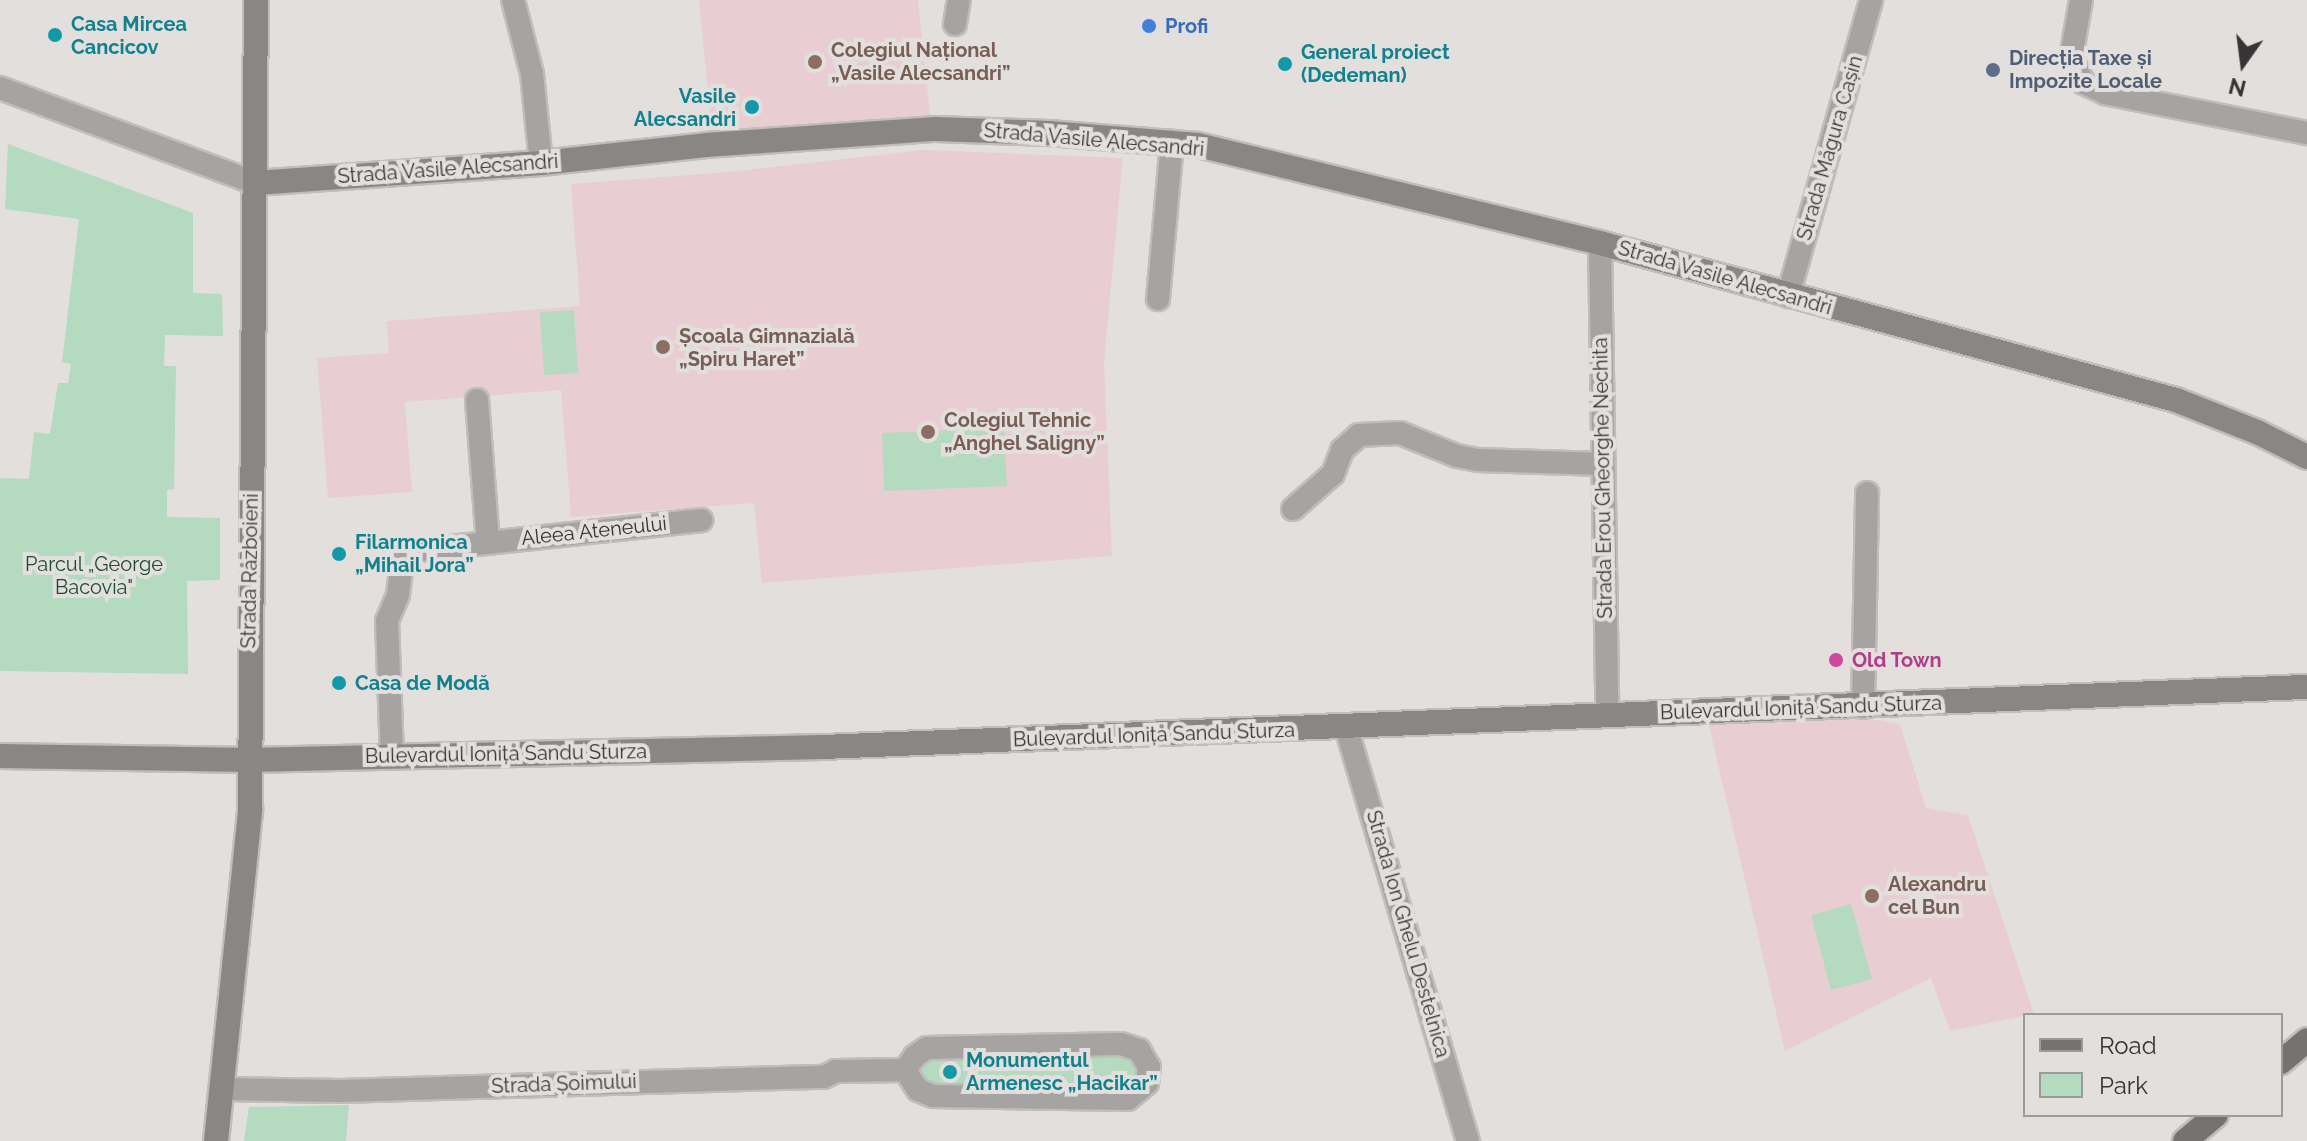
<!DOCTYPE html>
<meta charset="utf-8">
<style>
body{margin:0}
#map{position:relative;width:2307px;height:1141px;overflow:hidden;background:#e2dfdd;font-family:Raleway,sans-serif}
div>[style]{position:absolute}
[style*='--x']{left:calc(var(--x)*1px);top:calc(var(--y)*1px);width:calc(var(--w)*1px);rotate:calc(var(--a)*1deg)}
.education>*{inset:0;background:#e8ced2}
.green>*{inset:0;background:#b4dabf}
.roads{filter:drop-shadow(2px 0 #c0bdbb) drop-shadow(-2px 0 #c0bdbb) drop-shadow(0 2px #c0bdbb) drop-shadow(0 -2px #c0bdbb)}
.street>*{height:22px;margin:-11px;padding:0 11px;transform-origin:11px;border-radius:11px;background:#a5a4a3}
.secondary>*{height:24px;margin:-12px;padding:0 12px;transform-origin:12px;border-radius:12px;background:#898786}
.primary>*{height:24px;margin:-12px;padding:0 12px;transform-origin:12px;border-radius:12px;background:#757371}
.dots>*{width:22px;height:22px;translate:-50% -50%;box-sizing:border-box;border:4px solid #e2dfdd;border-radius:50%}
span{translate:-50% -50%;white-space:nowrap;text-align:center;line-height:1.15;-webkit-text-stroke:8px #e2dfdd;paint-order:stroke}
.culture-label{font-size:20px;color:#0d838f;font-weight:700}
.left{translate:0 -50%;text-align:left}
.right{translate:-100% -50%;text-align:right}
.shop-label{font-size:20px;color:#366cbe;font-weight:700}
.education-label{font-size:20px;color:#785e54;font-weight:700}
.service-label{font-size:20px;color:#4e5e75;font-weight:700}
.street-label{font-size:20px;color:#363434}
.park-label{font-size:20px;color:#1b4d30}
.hotel-label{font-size:20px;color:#b23c85;font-weight:700}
.legend{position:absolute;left:2023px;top:1013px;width:260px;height:104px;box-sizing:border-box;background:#e2dfdd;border:2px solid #9d9b99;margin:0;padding:10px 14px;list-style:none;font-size:24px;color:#363434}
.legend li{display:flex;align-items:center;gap:16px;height:40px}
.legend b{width:40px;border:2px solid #9d9b99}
.north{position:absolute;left:2203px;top:24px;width:80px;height:80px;-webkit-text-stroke:6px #e2dfdd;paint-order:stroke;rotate:194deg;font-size:22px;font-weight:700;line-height:32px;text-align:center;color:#363434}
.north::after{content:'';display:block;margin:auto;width:28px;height:36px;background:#363434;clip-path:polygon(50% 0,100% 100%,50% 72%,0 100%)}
</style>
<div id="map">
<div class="education">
<i style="clip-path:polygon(699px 0,918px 0,931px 124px,713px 141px)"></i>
<i style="clip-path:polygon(923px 150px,1123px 158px,1104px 362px,1112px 556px,762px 583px,754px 503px,571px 517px,561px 390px,405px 402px,412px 492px,328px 498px,317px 358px,389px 353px,387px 321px,580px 306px,571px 184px,728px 172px)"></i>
<i style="clip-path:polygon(1706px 713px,1852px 716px,1900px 724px,1926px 808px,1968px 815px,2034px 1014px,1950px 1031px,1931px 978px,1785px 1051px)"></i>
</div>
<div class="green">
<i style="clip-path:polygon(8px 144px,193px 213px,193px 293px,222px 294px,223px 336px,165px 335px,164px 366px,176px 366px,174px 489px,167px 490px,167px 517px,220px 518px,220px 580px,187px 581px,188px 674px,0 671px,0 478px,29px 479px,34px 432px,50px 434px,58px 383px,68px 383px,71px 364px,62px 362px,79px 219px,5px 209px)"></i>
<i style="clip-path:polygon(574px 310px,578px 373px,544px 375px,540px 312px)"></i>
<i style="clip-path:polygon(1004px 428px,1007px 486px,884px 491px,882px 433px)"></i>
<i style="clip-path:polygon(1851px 904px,1872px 979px,1831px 990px,1811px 915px)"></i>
<i style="clip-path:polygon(1132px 1054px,1144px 1071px,1126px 1088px,934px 1088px,928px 1087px,918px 1074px,924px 1058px)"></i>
<i style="clip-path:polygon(349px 1105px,346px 1141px,244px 1141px,249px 1107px)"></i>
</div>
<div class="roads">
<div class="street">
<i style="--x:513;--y:0;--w:76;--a:75.6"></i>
<i style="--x:532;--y:74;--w:89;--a:84.2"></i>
<i style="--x:2081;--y:0;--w:59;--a:99.8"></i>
<i style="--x:2071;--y:58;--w:28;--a:63"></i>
<i style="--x:2084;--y:83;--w:23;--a:25"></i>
<i style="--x:2105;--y:93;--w:206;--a:11.2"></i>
<i style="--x:955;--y:24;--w:24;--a:-81"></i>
<i style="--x:0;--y:88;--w:272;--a:20.4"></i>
<i style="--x:1600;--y:243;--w:471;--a:89.1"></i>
<i style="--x:1788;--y:296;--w:307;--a:-74.3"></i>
<i style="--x:1158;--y:299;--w:158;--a:-84.9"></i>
<i style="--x:477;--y:400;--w:143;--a:85.6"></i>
<i style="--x:1293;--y:509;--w:53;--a:-41.2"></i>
<i style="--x:1333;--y:474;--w:26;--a:-69"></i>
<i style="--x:1342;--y:450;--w:23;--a:-41"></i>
<i style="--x:1359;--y:435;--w:41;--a:-2.8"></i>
<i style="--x:1400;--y:433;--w:61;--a:22"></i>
<i style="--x:1457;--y:456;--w:21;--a:11"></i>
<i style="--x:1478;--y:460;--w:125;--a:1.8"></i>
<i style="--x:1863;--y:707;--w:214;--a:-88.9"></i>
<i style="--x:1346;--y:727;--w:432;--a:73.6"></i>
<i style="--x:392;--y:757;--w:136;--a:-92.1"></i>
<i style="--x:387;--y:621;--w:28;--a:-67"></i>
<i style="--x:398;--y:595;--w:43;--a:-83.4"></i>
<i style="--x:403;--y:552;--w:300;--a:-6.1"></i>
<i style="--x:1121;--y:1044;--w:19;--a:18"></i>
<i style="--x:1139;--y:1050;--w:20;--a:60"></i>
<i style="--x:1149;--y:1067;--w:16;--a:97"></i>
<i style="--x:1147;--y:1083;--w:25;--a:140"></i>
<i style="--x:1128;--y:1099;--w:195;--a:-179.1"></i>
<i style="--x:933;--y:1096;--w:16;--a:-158"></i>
<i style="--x:918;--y:1090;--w:24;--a:-123"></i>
<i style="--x:905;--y:1070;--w:17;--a:-54"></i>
<i style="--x:915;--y:1056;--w:14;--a:-34"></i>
<i style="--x:927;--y:1048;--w:194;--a:-1.2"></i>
<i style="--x:222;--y:1089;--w:118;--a:1"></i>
<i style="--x:340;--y:1091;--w:484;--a:-1.7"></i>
<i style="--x:824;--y:1077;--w:13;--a:-27"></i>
<i style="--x:836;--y:1071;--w:69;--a:-0.8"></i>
</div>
<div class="secondary">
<i style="--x:255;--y:183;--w:287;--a:-4"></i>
<i style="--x:541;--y:163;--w:166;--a:-6.2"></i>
<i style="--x:706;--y:145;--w:231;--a:-4"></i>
<i style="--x:936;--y:129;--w:113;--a:2"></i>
<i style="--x:1049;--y:133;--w:149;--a:4.6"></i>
<i style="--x:1198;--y:145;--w:414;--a:13.7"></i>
<i style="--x:1600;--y:243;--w:597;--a:15.25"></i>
<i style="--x:2176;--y:400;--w:87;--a:21.6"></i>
<i style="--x:2257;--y:432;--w:56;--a:26.6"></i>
<i style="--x:0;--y:756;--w:250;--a:0.9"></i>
<i style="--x:250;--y:760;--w:573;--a:-1.3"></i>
<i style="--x:823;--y:747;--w:1485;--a:-2.32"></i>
<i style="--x:216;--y:1141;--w:333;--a:-84.1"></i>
<i style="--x:250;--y:810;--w:810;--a:-89.58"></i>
</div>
<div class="primary">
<i style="--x:2281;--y:1062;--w:34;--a:-40"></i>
<i style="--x:2185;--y:1141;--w:40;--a:-40"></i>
</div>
</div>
<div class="dots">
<i style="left:1149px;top:26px;background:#3f7fe0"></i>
<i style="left:55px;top:35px;background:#0f9aa8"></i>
<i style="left:815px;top:62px;background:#8d6e63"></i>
<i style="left:1285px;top:64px;background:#0f9aa8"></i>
<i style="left:1993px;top:70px;background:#5c6f8a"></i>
<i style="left:752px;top:107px;background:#0f9aa8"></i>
<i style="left:663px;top:347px;background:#8d6e63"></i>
<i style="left:928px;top:432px;background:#8d6e63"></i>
<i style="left:339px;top:554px;background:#0f9aa8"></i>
<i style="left:1836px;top:660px;background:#d1479c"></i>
<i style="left:339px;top:683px;background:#0f9aa8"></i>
<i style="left:1872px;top:896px;background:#8d6e63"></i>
<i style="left:950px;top:1072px;background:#0f9aa8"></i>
</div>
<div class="culture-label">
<span class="left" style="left:71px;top:36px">Casa Mircea<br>Cancicov</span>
<span class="left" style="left:1301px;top:64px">General proiect<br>(Dedeman)</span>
<span class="right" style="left:736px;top:108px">Vasile<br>Alecsandri</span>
<span class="left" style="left:355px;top:554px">Filarmonica<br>„Mihail Jora”</span>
<span class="left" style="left:355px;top:683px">Casa de Modă</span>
<span class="left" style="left:966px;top:1072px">Monumentul<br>Armenesc „Hacikar”</span>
</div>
<div class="shop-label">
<span class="left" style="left:1165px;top:26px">Profi</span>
</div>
<div class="education-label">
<span class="left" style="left:831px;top:62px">Colegiul Național<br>„Vasile Alecsandri”</span>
<span class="left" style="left:679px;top:348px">Școala Gimnazială<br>„Spiru Haret”</span>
<span class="left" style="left:944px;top:432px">Colegiul Tehnic<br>„Anghel Saligny”</span>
<span class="left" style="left:1888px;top:896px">Alexandru<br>cel Bun</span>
</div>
<div class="service-label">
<span class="left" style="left:2009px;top:70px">Direcția Taxe și<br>Impozite Locale</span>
</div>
<div class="street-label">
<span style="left:1094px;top:140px;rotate:5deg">Strada Vasile Alecsandri</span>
<span style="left:1830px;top:148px;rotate:-74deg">Strada Măgura Cașin</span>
<span style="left:448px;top:169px;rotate:-4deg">Strada Vasile Alecsandri</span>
<span style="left:1725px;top:278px;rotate:16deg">Strada Vasile Alecsandri</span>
<span style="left:1603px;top:478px;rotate:-91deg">Strada Erou Gheorghe Nechita</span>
<span style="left:594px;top:531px;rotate:-6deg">Aleea Ateneului</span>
<span style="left:250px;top:571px;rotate:-89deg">Strada Războieni</span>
<span style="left:1801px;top:708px;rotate:-2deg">Bulevardul Ioniță Sandu Sturza</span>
<span style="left:1154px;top:735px;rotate:-2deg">Bulevardul Ioniță Sandu Sturza</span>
<span style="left:506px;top:754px;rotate:-1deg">Bulevardul Ioniță Sandu Sturza</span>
<span style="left:1408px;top:934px;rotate:74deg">Strada Ion Ghelu Destelnica</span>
<span style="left:564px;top:1084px;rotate:-2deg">Strada Șoimului</span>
</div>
<div class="park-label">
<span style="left:94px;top:576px">Parcul „George<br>Bacovia"</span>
</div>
<div class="hotel-label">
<span class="left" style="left:1852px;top:660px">Old Town</span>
</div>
<ul class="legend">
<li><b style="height:10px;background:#757371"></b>Road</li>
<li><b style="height:22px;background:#b4dabf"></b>Park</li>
</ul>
<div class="north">N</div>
</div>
